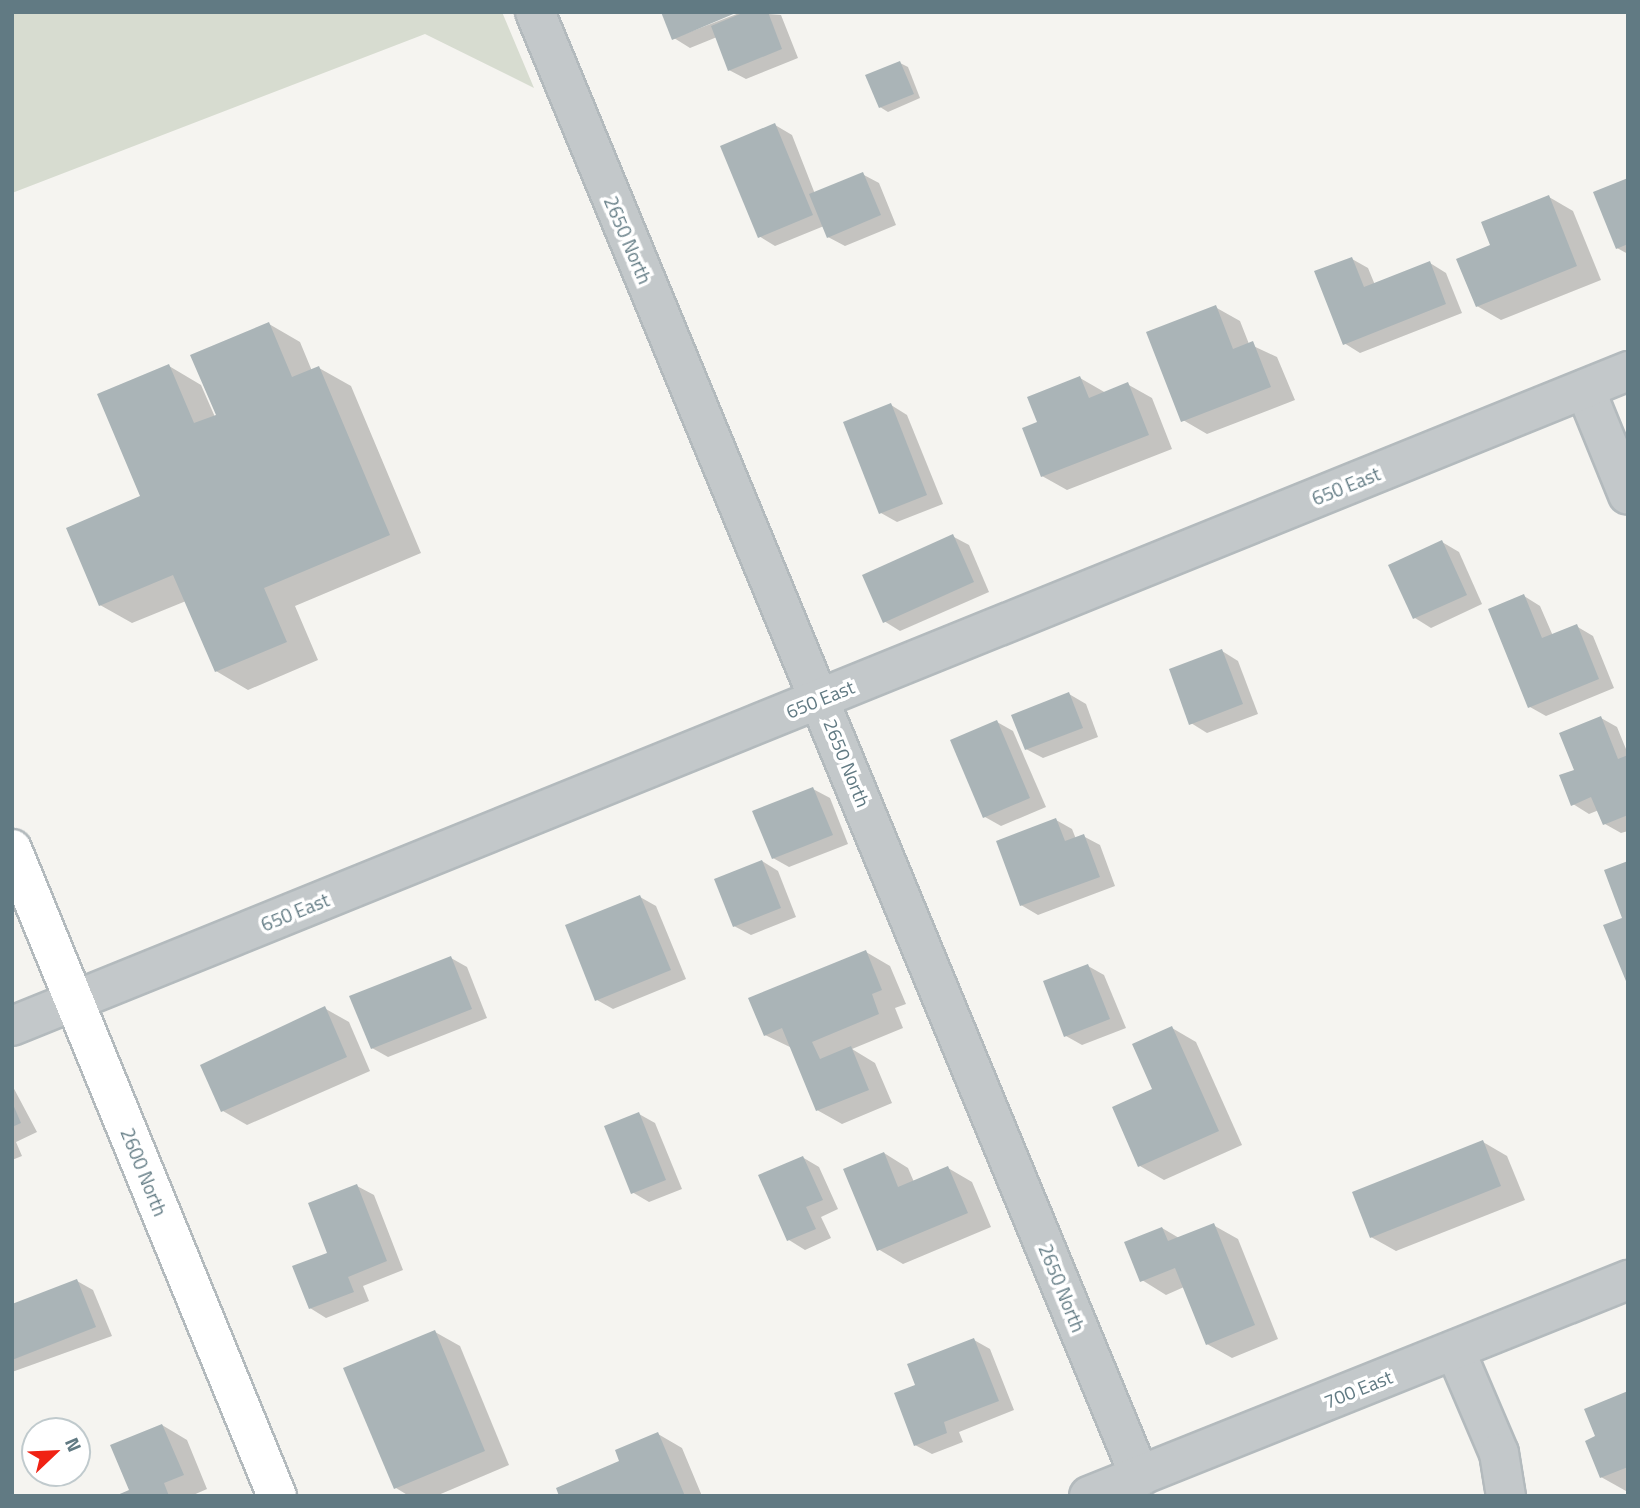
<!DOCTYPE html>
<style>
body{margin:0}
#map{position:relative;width:1640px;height:1508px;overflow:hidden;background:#f5f4f0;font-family:"Titillium Web",sans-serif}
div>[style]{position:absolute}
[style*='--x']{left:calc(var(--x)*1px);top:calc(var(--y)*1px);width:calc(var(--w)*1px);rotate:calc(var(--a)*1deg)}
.green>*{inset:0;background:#d7dcd0}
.shadow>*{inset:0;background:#0003}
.building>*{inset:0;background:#aab4b7}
.roads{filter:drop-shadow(2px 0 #b3babd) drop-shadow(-2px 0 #b3babd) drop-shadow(0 2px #b3babd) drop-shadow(0 -2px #b3babd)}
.street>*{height:38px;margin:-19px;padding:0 19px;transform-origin:19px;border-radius:19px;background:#c3c8ca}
.secondary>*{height:38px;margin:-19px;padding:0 19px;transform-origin:19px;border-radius:19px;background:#fff}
span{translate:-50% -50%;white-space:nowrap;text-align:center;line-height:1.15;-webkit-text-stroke:7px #fff;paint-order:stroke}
.street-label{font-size:19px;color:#617a83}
.frame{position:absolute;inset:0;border:14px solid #617a83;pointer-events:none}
.north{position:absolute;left:21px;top:1417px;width:70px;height:70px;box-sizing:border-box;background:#fff;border:2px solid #c0cacd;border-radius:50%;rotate:67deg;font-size:19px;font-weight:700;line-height:28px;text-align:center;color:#617a83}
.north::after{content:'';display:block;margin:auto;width:24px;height:32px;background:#f02214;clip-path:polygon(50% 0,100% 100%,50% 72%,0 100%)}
</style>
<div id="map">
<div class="green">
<i style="clip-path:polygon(12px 12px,502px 12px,534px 88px,425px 34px,12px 193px)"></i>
</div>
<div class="shadow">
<i style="clip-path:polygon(742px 12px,781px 15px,798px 58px,746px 79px,729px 70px,717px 37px,690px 48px,674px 38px)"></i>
<i style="clip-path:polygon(900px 63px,908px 67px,920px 98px,888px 112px,880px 107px)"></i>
<i style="clip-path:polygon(775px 125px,792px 135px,815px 194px,862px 174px,879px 183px,896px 225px,845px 246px,828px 237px,824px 226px,775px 246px,759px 236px)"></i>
<i style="clip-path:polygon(1628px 179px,1628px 254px,1617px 248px)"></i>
<i style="clip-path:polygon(1549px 197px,1573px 211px,1601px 280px,1501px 320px,1477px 306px,1493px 246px)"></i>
<i style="clip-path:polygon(1352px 259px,1368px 268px,1375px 285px,1430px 263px,1446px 273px,1462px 313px,1360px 353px,1344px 343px)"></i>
<i style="clip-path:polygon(1215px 307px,1240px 321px,1249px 344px,1277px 357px,1295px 400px,1207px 434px,1183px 420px)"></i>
<i style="clip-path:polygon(269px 324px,300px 342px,312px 371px,319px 368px,351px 386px,421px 553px,295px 606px,318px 660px,248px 690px,216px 671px,186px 601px,132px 623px,100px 605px,142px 497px,169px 366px,201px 385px,215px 417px)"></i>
<i style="clip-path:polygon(1080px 378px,1106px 393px,1127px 384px,1152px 398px,1172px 449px,1067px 490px,1042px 476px,1039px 423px)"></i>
<i style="clip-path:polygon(891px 405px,907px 415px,943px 504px,897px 522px,881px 513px)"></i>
<i style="clip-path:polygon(952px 536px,969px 545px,989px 592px,900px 631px,884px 621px)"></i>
<i style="clip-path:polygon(1442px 542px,1459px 552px,1482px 604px,1431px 628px,1415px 618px)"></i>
<i style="clip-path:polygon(1524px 596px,1540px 606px,1553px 636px,1576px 626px,1593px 636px,1614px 688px,1546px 716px,1530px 707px)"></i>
<i style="clip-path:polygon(1222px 651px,1238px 661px,1258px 714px,1207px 733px,1191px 723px)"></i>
<i style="clip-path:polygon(1069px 694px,1086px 704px,1098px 737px,1043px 758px,1026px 749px)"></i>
<i style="clip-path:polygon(1601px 718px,1617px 727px,1628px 754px,1628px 831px,1621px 833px,1605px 824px,1599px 810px,1589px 814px,1573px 804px,1576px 771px)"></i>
<i style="clip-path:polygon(997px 722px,1013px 731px,1046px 807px,1001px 826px,985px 817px)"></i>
<i style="clip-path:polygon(813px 789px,830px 798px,848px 844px,789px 867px,773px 858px)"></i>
<i style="clip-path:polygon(1056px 820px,1072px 829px,1076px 839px,1083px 836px,1100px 845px,1115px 886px,1038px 915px,1021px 905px)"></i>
<i style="clip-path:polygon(762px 861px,778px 871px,796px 917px,751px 935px,734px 926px)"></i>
<i style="clip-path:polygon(640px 897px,656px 906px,686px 979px,613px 1009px,597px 1000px)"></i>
<i style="clip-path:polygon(866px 952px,890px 966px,906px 1004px,895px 1008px,903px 1028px,852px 1049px,875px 1063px,892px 1103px,842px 1124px,817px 1110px,792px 1048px,765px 1035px)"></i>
<i style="clip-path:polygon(451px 958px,467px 967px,487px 1018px,388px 1057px,372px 1048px)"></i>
<i style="clip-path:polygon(1088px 966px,1104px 975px,1126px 1028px,1082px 1045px,1066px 1036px)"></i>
<i style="clip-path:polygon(324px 1008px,349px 1022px,370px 1071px,247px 1125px,223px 1111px)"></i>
<i style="clip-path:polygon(1172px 1028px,1196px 1042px,1242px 1145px,1164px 1180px,1140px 1166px)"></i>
<i style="clip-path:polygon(12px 1085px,37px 1132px,16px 1142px,22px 1156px,12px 1160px)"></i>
<i style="clip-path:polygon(639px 1114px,655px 1123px,682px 1189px,649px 1202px,632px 1192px)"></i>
<i style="clip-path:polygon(1483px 1142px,1507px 1156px,1525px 1200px,1396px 1251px,1371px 1237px)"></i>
<i style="clip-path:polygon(884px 1153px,908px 1168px,914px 1182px,948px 1168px,972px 1182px,991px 1227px,903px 1264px,878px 1249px)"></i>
<i style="clip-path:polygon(802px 1157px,819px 1167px,838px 1209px,821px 1217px,831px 1238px,805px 1250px,789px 1240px)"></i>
<i style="clip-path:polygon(357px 1186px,374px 1195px,403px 1270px,363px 1286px,369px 1301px,326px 1318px,310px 1308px)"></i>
<i style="clip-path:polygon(1213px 1225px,1238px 1239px,1278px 1339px,1232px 1358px,1207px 1344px,1184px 1287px,1166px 1295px,1142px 1280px,1162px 1228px,1179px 1238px)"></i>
<i style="clip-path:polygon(77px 1281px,93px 1290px,112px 1336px,12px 1372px,12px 1306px)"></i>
<i style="clip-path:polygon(435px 1332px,460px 1346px,509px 1465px,436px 1496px,409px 1496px,396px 1488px)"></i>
<i style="clip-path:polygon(974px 1340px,990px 1349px,1014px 1410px,959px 1432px,963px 1442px,932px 1454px,915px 1445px,917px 1386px)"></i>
<i style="clip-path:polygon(1628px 1393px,1628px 1490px,1626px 1491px,1601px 1477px,1598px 1437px)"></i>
<i style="clip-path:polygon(162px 1425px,187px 1440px,207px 1489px,191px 1496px,119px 1496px,131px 1491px)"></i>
<i style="clip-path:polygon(658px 1434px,682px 1448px,702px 1496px,561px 1496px,622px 1462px)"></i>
</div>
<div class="building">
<i style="clip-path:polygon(661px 12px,738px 12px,672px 40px)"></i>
<i style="clip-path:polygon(745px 12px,768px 12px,782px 49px,728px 71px,711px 26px)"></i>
<i style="clip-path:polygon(900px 61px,914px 94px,879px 108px,865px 75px)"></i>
<i style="clip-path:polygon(775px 123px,813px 215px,758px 238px,720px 146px)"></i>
<i style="clip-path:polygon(863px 172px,881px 215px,827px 238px,809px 194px)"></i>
<i style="clip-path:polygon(1628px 178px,1628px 244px,1616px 249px,1593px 192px)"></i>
<i style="clip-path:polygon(1549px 195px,1577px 266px,1476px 307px,1456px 259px,1490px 245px,1481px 222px)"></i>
<i style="clip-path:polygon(1352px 257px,1364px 287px,1430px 261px,1446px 304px,1343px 345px,1314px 271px)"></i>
<i style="clip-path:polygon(1216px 305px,1233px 349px,1253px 341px,1271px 387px,1181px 422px,1146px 332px)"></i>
<i style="clip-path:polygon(269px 322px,292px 377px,319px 366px,390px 535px,264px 588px,287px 642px,215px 672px,173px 575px,99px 606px,66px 528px,140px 496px,97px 394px,169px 364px,194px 423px,216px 415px,190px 355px)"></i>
<i style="clip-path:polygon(1080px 376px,1089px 398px,1128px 382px,1149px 435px,1041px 477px,1022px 428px,1037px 422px,1027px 397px)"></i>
<i style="clip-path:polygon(891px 403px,927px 495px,879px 514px,843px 422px)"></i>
<i style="clip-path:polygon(953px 534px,974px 582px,883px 623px,862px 575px)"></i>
<i style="clip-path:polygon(1442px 540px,1467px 595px,1413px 619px,1388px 565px)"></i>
<i style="clip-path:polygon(1524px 594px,1542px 638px,1577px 624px,1599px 679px,1528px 708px,1488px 609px)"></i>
<i style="clip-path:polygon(1222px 649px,1243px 704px,1189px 725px,1169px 669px)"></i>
<i style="clip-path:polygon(1069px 692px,1083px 728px,1025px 750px,1011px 715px)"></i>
<i style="clip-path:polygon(1601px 716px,1618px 759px,1628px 755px,1628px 815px,1603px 825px,1591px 797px,1571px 806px,1559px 775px,1574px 770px,1559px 733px)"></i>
<i style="clip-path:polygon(997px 720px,1030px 798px,983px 818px,950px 740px)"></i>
<i style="clip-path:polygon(813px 787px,833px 835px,772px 859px,752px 811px)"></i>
<i style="clip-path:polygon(1056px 818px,1065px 841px,1084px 834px,1100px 877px,1020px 906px,996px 841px)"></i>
<i style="clip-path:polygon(762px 860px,781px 908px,733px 927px,714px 879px)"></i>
<i style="clip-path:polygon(1628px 861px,1628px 986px,1603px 925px,1622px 918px,1604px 870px)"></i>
<i style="clip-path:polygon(640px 895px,671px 970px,595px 1001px,565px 925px)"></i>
<i style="clip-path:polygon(866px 950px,882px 990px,872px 994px,879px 1014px,812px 1042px,820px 1059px,851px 1046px,869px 1090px,816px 1111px,782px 1028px,764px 1036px,748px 998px)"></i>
<i style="clip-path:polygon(451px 956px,472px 1009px,371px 1049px,349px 996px)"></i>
<i style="clip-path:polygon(1088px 964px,1110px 1019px,1064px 1037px,1043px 981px)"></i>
<i style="clip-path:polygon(325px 1006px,347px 1057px,221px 1112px,200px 1065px)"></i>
<i style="clip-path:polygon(1172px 1026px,1219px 1131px,1138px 1167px,1112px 1107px,1152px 1089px,1132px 1044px)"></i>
<i style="clip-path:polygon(12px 1102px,21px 1123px,12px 1127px)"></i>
<i style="clip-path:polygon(639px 1112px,666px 1180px,631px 1194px,604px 1126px)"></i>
<i style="clip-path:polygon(1483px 1140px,1501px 1186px,1370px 1238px,1352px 1192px)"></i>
<i style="clip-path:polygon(884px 1152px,898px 1187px,948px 1166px,968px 1213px,877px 1251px,843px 1169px)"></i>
<i style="clip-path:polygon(803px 1156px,823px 1200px,806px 1207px,816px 1229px,787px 1241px,758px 1175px)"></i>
<i style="clip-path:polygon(357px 1184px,387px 1261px,348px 1277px,354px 1292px,309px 1309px,292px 1266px,327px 1253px,308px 1203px)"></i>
<i style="clip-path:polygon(1214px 1223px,1255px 1325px,1206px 1345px,1175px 1268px,1140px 1282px,1124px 1242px,1162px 1227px,1168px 1241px)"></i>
<i style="clip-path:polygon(77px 1279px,96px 1327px,12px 1360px,12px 1304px)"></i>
<i style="clip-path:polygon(435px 1330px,485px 1451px,394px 1489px,343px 1368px)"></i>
<i style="clip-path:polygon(974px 1338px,999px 1401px,944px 1422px,947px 1433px,914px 1446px,894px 1393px,915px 1385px,907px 1364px)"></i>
<i style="clip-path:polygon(1628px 1391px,1628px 1467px,1600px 1478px,1585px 1441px,1595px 1436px,1584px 1409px)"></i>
<i style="clip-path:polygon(162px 1424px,184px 1475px,164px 1483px,169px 1496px,115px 1496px,129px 1490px,110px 1445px)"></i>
<i style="clip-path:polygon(658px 1432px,685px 1496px,559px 1496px,556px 1488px,619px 1461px,615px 1450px)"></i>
</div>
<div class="roads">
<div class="street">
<i style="--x:535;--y:12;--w:1585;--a:67.56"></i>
<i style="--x:1585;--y:389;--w:114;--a:67.9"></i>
<i style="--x:12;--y:1026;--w:1744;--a:-22.06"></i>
<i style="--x:1455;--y:1350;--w:112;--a:66.9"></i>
<i style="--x:1499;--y:1453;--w:44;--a:80.8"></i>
<i style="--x:1089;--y:1496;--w:581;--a:-21.84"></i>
</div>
<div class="secondary">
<i style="--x:12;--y:849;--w:699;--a:67.73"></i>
</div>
</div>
<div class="street-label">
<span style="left:628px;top:240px;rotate:67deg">2650 North</span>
<span style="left:1346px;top:486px;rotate:-22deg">650 East</span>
<span style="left:820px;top:699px;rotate:-22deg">650 East</span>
<span style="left:847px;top:763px;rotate:68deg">2650 North</span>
<span style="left:295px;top:912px;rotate:-22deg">650 East</span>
<span style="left:144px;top:1172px;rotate:68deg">2600 North</span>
<span style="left:1062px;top:1288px;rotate:68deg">2650 North</span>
<span style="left:1358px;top:1389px;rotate:-22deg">700 East</span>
</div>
<div class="frame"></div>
<div class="north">N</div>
</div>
